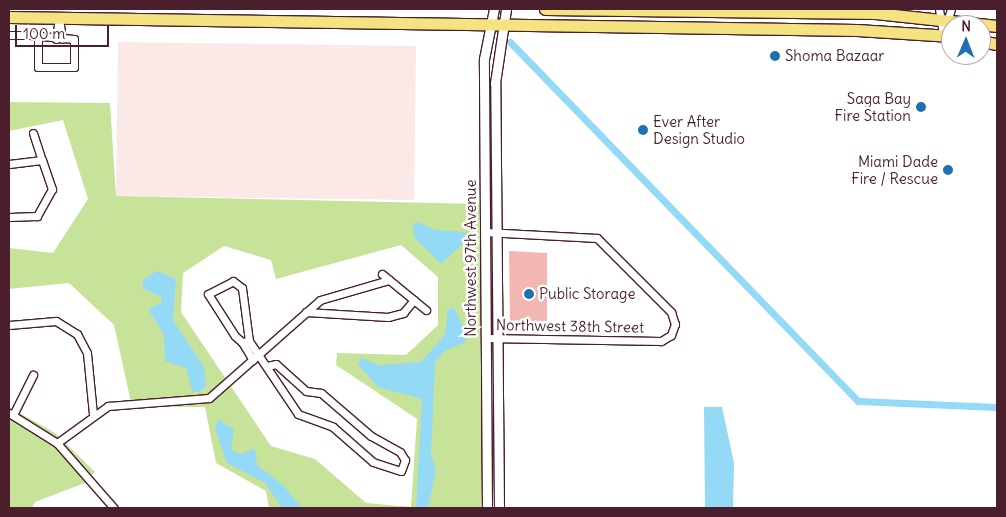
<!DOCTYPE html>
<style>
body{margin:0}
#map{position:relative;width:1006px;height:517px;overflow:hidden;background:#fff;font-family:Delius,sans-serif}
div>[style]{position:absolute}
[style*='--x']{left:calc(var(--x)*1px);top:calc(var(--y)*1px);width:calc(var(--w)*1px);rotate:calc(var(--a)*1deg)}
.built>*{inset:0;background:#fbe9e8}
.green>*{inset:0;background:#c7e39a}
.water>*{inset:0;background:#94d9f6}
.canal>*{height:7px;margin:-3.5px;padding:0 3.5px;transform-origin:3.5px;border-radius:3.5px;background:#94d9f6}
.building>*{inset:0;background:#f3b7b3}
.roads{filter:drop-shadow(1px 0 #4a1f2b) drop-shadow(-1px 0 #4a1f2b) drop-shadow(0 1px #4a1f2b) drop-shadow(0 -1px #4a1f2b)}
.minor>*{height:7px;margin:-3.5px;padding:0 3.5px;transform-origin:3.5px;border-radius:3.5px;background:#fff}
.tertiary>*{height:9px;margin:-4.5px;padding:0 4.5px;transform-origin:4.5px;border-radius:4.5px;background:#fff}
.primary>*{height:11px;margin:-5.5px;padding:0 5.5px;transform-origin:5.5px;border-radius:5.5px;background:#f5e382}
.dots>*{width:14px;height:14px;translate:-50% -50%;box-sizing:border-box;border:2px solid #fff;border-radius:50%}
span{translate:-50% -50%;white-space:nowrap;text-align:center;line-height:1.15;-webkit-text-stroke:5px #fff;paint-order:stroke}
.poi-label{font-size:15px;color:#4a1f2b}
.left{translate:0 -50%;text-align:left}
.right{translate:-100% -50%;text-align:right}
.street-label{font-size:15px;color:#4a1f2b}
.frame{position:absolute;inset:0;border:10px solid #4a1f2b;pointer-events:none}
.north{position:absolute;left:941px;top:15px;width:50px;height:50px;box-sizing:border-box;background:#fff;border:1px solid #b7a5aa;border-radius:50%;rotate:1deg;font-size:14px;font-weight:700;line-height:20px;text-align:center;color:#4a1f2b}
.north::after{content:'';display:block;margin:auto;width:18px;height:22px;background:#1f6fb2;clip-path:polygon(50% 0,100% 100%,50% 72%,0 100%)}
.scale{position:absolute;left:15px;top:25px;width:94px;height:22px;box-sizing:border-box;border:2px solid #4a1f2b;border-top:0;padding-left:6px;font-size:15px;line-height:18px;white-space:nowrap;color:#4a1f2b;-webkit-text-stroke:4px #fff;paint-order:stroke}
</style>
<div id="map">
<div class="built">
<i style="clip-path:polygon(118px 42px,416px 46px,414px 200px,116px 196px)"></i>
</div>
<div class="green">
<i style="clip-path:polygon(evenodd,9px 102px,110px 103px,116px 196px,480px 204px,483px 508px,269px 508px,266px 491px,216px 463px,205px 407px,132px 407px,114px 325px,69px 283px,9px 289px,9px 248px,53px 253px,88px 199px,63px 120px,9px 131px,9px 102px,401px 245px,438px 277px,438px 325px,406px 355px,337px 353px,336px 365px,417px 419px,411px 507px,366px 503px,315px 459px,271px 446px,181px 312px,183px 273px,224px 246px,271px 260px,276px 279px,401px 245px)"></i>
<i style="clip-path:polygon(9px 407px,55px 433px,95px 472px,85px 483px,35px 502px,32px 508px,9px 508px)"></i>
</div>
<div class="water">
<i style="clip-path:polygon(418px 222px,435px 230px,465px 232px,469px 238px,441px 264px,414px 237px,413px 225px)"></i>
<i style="clip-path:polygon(157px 271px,176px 279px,173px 320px,204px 367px,206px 386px,199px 392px,192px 391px,186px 368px,165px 361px,164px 335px,148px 309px,161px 303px,162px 297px,142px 288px,144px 279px)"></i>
<i style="clip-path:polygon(454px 308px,467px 335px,465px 342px,445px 351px,435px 362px,431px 455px,436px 469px,428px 508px,416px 508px,422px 399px,378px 387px,357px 363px,362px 358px,379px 365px,421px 362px,445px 335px,448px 309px)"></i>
<i style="clip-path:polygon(704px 407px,722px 407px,734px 463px,733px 508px,705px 508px)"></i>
<i style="clip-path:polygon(218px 419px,234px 430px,231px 450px,240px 454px,255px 449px,257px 465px,283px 485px,302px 508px,282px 508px,265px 483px,227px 463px,215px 429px)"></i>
</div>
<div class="canal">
<i style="--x:510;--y:42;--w:500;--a:45.9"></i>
<i style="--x:858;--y:401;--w:139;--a:2.5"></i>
</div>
<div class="building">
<i style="clip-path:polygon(509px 251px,547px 253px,547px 322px,510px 321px)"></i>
</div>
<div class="roads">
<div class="minor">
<i style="--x:939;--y:9;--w:26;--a:81"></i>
<i style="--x:59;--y:18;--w:21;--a:82"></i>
<i style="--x:9;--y:35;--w:21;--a:0"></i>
<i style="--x:30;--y:35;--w:44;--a:5.2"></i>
<i style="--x:74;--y:39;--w:28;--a:90"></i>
<i style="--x:74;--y:67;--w:36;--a:180"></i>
<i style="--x:38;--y:67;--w:31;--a:-90"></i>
<i style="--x:943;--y:35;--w:27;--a:-73"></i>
<i style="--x:56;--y:39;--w:21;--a:-82"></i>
<i style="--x:33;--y:133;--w:28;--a:72"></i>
<i style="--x:9;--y:164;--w:33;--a:-7"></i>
<i style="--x:42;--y:160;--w:31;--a:71"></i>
<i style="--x:52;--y:189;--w:31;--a:119"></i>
<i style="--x:37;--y:216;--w:28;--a:178"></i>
<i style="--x:485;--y:232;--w:112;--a:3.1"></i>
<i style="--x:597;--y:238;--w:105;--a:45"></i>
<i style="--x:671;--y:312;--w:13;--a:72"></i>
<i style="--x:675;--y:324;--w:12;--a:110"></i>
<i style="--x:671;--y:335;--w:12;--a:149"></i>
<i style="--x:661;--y:341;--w:175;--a:-179"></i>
<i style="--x:382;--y:274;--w:57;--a:39.3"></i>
<i style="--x:233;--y:281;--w:11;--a:38"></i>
<i style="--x:242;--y:288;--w:53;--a:82.5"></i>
<i style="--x:249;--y:341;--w:7;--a:172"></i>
<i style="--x:242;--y:342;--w:9;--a:-139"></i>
<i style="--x:235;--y:336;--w:50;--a:-122.7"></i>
<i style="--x:208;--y:294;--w:28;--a:-27"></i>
<i style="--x:306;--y:312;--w:82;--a:3.5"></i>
<i style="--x:388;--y:317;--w:16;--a:-15"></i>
<i style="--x:403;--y:313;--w:17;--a:-50"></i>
<i style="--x:9;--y:325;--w:47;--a:-4.9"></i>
<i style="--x:56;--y:321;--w:25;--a:32"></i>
<i style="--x:77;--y:334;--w:21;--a:62"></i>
<i style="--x:87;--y:353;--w:61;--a:84.4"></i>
<i style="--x:249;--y:341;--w:88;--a:56.1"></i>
<i style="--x:298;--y:414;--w:37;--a:20"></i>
<i style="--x:333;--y:427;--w:53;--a:41.2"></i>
<i style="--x:373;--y:462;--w:29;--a:18"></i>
<i style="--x:401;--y:471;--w:12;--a:-70"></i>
<i style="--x:405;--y:460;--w:9;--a:-122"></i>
<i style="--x:400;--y:452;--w:33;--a:-151"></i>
<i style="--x:371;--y:436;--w:66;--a:-139.3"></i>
<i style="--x:321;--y:393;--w:15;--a:-172"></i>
<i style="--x:306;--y:391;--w:40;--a:-138"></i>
<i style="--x:276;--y:364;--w:9;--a:167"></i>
<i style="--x:242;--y:342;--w:21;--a:59"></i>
<i style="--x:9;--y:413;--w:57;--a:32"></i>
<i style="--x:57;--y:443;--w:86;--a:48.8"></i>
<i style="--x:13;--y:415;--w:45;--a:-63.4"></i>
<i style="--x:57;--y:443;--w:63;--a:-36"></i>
<i style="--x:108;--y:406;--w:101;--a:-4.5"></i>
<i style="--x:209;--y:398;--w:148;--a:-41.4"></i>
<i style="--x:320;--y:300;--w:72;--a:-16.2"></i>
</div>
<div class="tertiary">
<i style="--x:487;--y:508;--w:449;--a:-90.4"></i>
<i style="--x:484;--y:59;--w:51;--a:-78.7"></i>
<i style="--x:499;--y:508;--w:425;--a:-90.5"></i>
<i style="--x:495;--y:83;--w:75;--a:-81.5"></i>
</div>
<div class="primary">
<i style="--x:545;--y:9;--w:330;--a:0.7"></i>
<i style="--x:875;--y:13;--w:123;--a:6.1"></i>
<i style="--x:9;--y:17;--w:848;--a:0.88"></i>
<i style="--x:857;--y:30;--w:94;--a:3.7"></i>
<i style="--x:981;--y:41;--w:16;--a:11"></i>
</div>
</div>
<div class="dots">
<i style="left:775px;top:56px;background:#1f6fb2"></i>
<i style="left:921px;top:107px;background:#1f6fb2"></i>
<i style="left:643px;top:130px;background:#1f6fb2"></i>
<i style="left:948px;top:170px;background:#1f6fb2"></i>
<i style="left:529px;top:294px;background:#1f6fb2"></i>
</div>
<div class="poi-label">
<span class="left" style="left:785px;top:56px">Shoma Bazaar</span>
<span class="right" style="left:911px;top:107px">Saga Bay<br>Fire Station</span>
<span class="left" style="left:653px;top:130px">Ever After<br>Design Studio</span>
<span class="right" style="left:938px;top:170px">Miami Dade<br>Fire / Rescue</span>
<span class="left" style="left:539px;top:294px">Public Storage</span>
</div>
<div class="street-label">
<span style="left:471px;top:258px;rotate:-90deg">Northwest 97th Avenue</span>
<span style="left:570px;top:326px;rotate:1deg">Northwest 38th Street</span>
</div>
<div class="frame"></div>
<div class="north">N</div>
<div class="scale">100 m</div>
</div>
